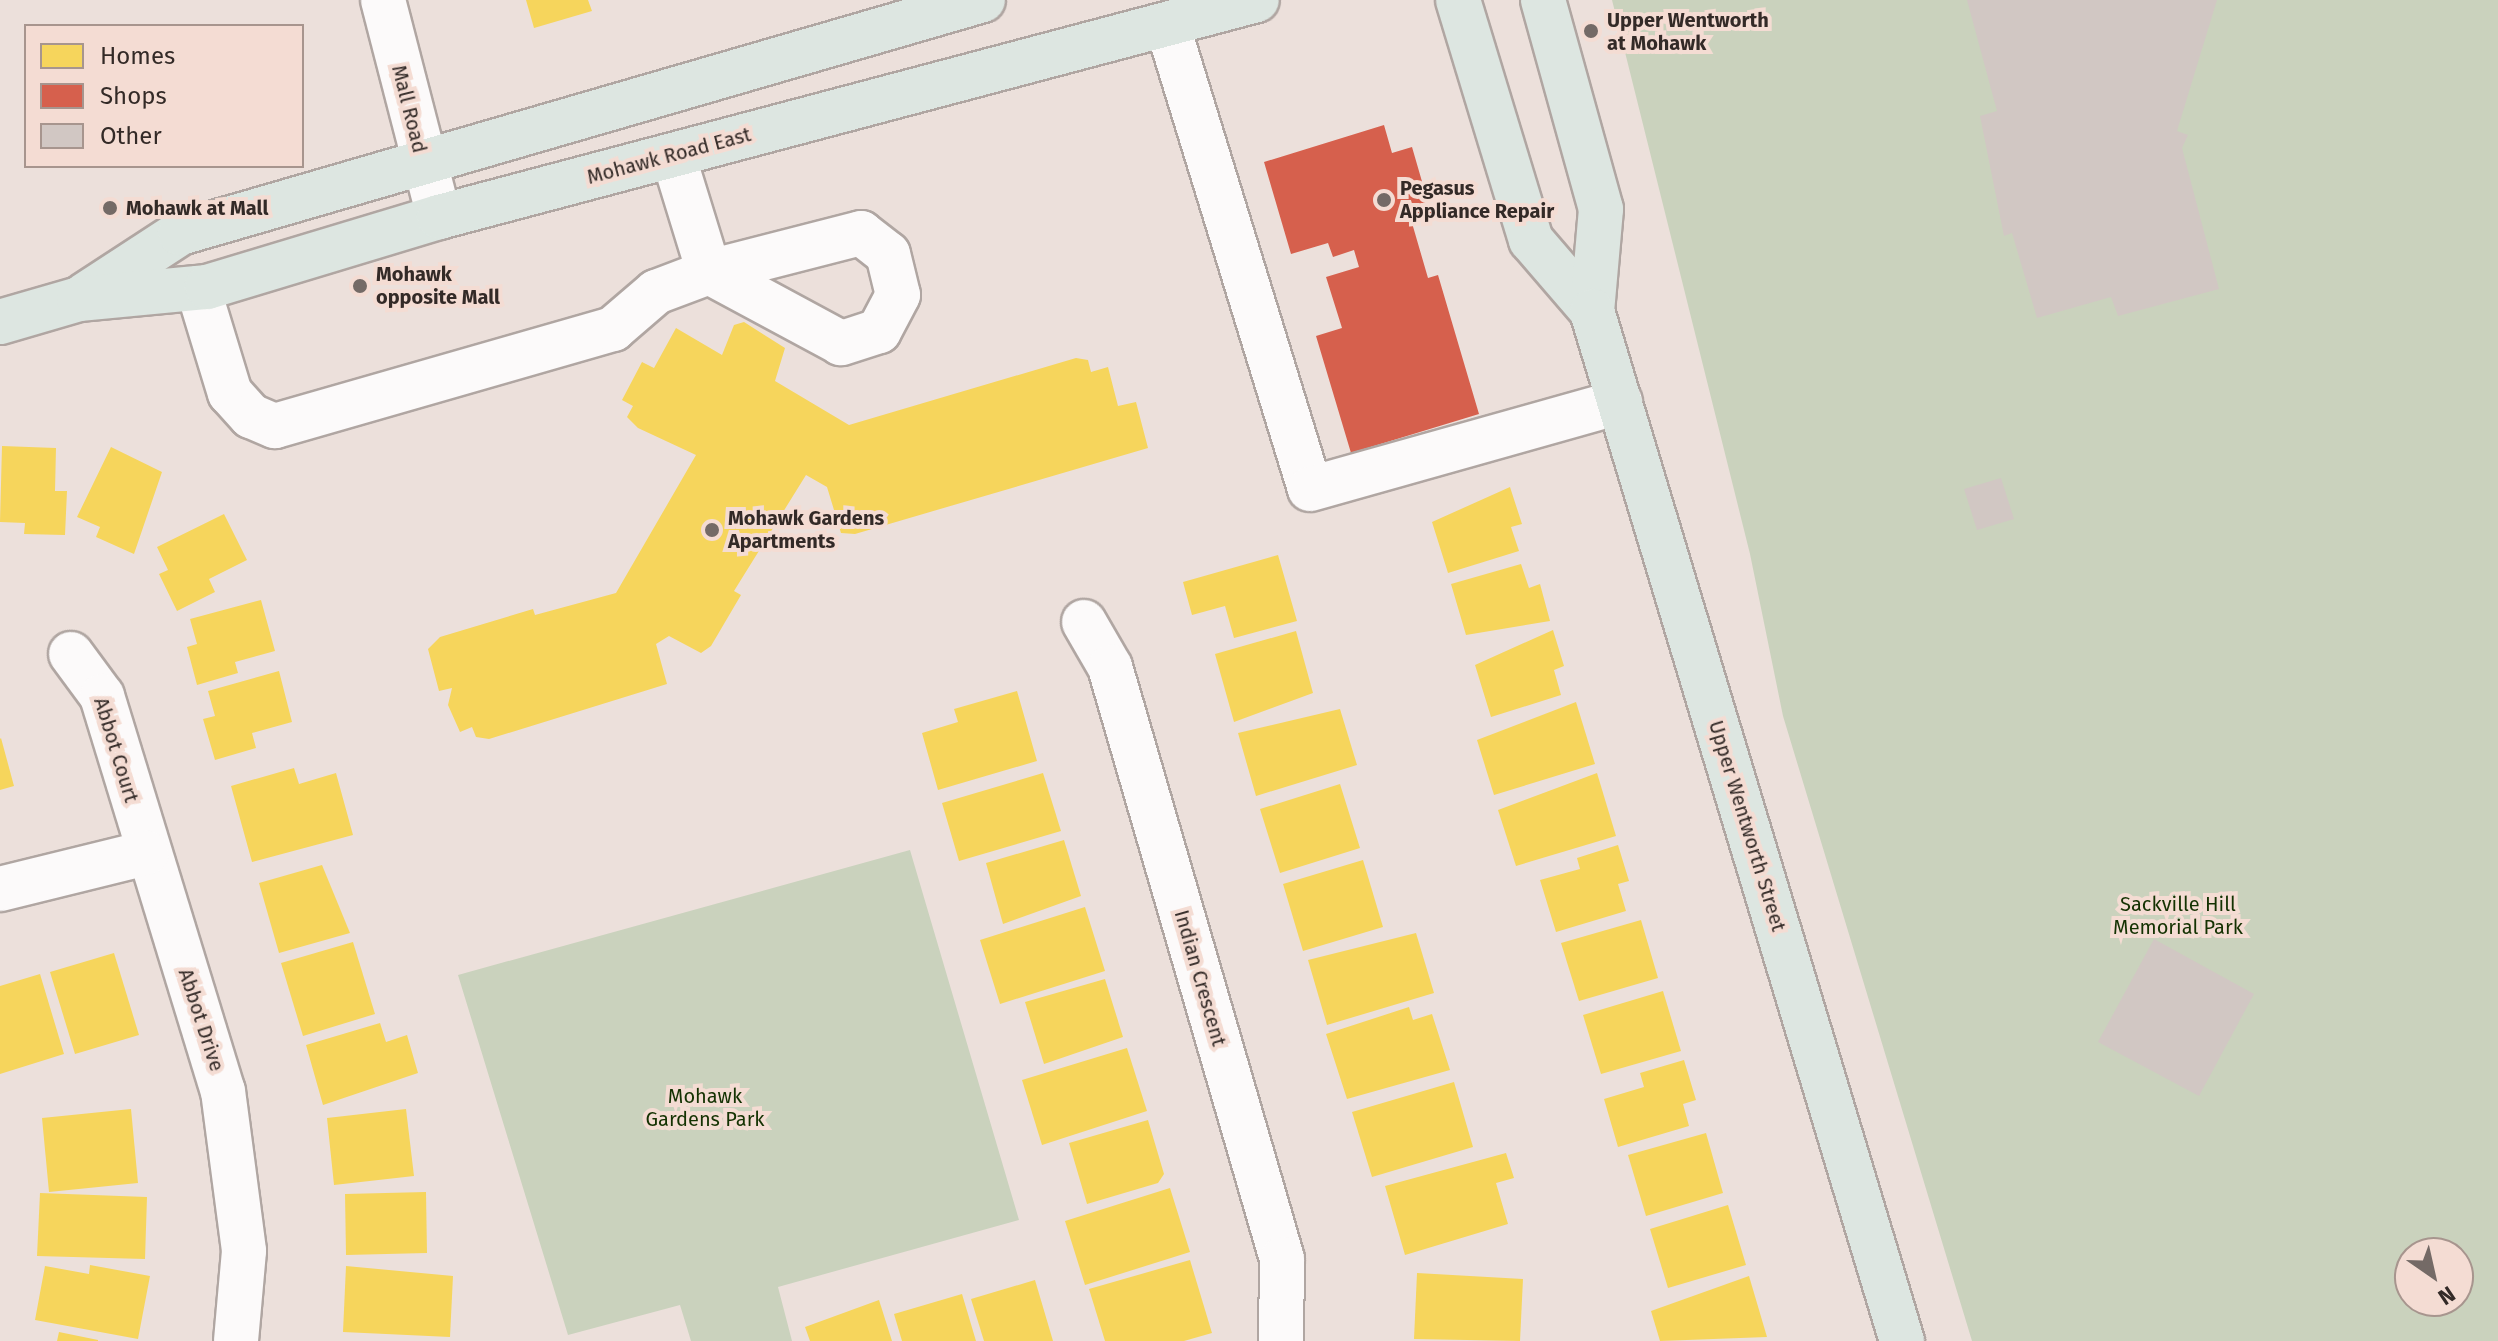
<!DOCTYPE html>
<style>
body{margin:0}
#map{position:relative;width:2498px;height:1341px;overflow:hidden;background:#ece0db;font-family:"Fira Sans",sans-serif}
div>[style]{position:absolute}
[style*='--x']{left:calc(var(--x)*1px);top:calc(var(--y)*1px);width:calc(var(--w)*1px);rotate:calc(var(--a)*1deg)}
.green>*{inset:0;background:#cad2bd}
.homes>*{inset:0;background:#f6d55c}
.shops>*{inset:0;background:#d6604d}
.building>*{inset:0;background:#d1c7c3}
.roads{filter:drop-shadow(2px 0 #b0a6a2) drop-shadow(-2px 0 #b0a6a2) drop-shadow(0 2px #b0a6a2) drop-shadow(0 -2px #b0a6a2)}
.minor>*{height:44px;margin:-22px;padding:0 22px;transform-origin:22px;border-radius:22px;background:#fcfafa}
.major>*{height:44px;margin:-22px;padding:0 22px;transform-origin:22px;border-radius:22px;background:#dde6e1}
.dots>*{width:22px;height:22px;translate:-50% -50%;box-sizing:border-box;border:4px solid #f4dcd3;border-radius:50%}
span{translate:-50% -50%;white-space:nowrap;text-align:center;line-height:1.15;-webkit-text-stroke:8px #f4dcd3;paint-order:stroke}
.poi-label{font-size:20px;color:#332a27;font-weight:700}
.left{translate:0 -50%;text-align:left}
.street-label{font-size:20px;color:#332a27}
.park-label{font-size:20px;color:#143202}
.legend{position:absolute;left:24px;top:24px;width:280px;height:144px;box-sizing:border-box;background:#f4dcd3;border:2px solid #a7958e;margin:0;padding:10px 14px;list-style:none;font-size:24px;color:#332a27}
.legend li{display:flex;align-items:center;gap:16px;height:40px}
.legend b{width:40px;border:2px solid #a7958e}
.north{position:absolute;left:2394px;top:1237px;width:80px;height:80px;box-sizing:border-box;background:#f4dcd3;border:2px solid #a7958e;border-radius:50%;rotate:146deg;font-size:22px;font-weight:700;line-height:32px;text-align:center;color:#332a27}
.north::after{content:'';display:block;margin:auto;width:28px;height:36px;background:#746a66;clip-path:polygon(50% 0,100% 100%,50% 72%,0 100%)}
</style>
<div id="map">
<div class="green">
<i style="clip-path:polygon(evenodd,1612px 0,2498px 0,2498px 1341px,1972px 1341px,1783px 716px,1750px 554px,1612px 0,2410px 1253px,2458px 1253px,2458px 1301px,2410px 1301px,2410px 1253px)"></i>
<i style="clip-path:polygon(910px 850px,1019px 1220px,778px 1287px,792px 1341px,691px 1341px,680px 1305px,568px 1335px,458px 975px)"></i>
</div>
<div class="homes">
<i style="clip-path:polygon(526px 0,588px 0,592px 11px,534px 28px)"></i>
<i style="clip-path:polygon(744px 322px,785px 348px,775px 381px,849px 425px,1076px 358px,1088px 360px,1091px 372px,1108px 367px,1118px 406px,1136px 402px,1148px 448px,855px 534px,841px 533px,827px 487px,806px 475px,734px 591px,741px 595px,711px 646px,701px 653px,669px 636px,656px 644px,667px 684px,489px 739px,476px 737px,472px 727px,460px 732px,448px 705px,452px 688px,439px 691px,428px 649px,440px 637px,533px 609px,535px 615px,616px 593px,696px 455px,638px 428px,627px 417px,633px 406px,622px 400px,642px 362px,654px 368px,676px 328px,722px 355px,734px 325px)"></i>
<i style="clip-path:polygon(2px 446px,56px 448px,55px 491px,67px 491px,65px 535px,24px 534px,25px 523px,0 522px)"></i>
<i style="clip-path:polygon(111px 447px,162px 472px,134px 554px,96px 537px,100px 527px,77px 517px)"></i>
<i style="clip-path:polygon(1510px 487px,1522px 524px,1511px 527px,1519px 551px,1448px 573px,1432px 522px)"></i>
<i style="clip-path:polygon(224px 514px,247px 560px,209px 579px,215px 592px,177px 611px,159px 574px,168px 570px,157px 547px)"></i>
<i style="clip-path:polygon(1278px 555px,1297px 621px,1234px 638px,1225px 606px,1192px 615px,1183px 582px)"></i>
<i style="clip-path:polygon(1521px 564px,1529px 588px,1540px 584px,1550px 621px,1466px 635px,1451px 584px)"></i>
<i style="clip-path:polygon(261px 600px,275px 651px,235px 662px,238px 673px,197px 685px,187px 647px,197px 644px,190px 619px)"></i>
<i style="clip-path:polygon(1553px 630px,1564px 666px,1554px 670px,1561px 695px,1491px 717px,1475px 665px)"></i>
<i style="clip-path:polygon(1296px 631px,1313px 693px,1234px 722px,1215px 654px)"></i>
<i style="clip-path:polygon(279px 671px,292px 722px,252px 733px,256px 748px,215px 760px,203px 719px,215px 716px,208px 691px)"></i>
<i style="clip-path:polygon(1017px 691px,1037px 761px,938px 790px,922px 733px,958px 722px,954px 709px)"></i>
<i style="clip-path:polygon(1576px 702px,1595px 764px,1494px 795px,1477px 740px)"></i>
<i style="clip-path:polygon(1340px 709px,1357px 765px,1256px 796px,1238px 733px)"></i>
<i style="clip-path:polygon(1px 738px,14px 786px,0 790px,0 739px)"></i>
<i style="clip-path:polygon(294px 768px,299px 784px,336px 773px,353px 835px,252px 862px,231px 786px)"></i>
<i style="clip-path:polygon(1043px 773px,1061px 831px,959px 861px,942px 803px)"></i>
<i style="clip-path:polygon(1597px 773px,1616px 836px,1516px 866px,1498px 810px)"></i>
<i style="clip-path:polygon(1340px 784px,1360px 848px,1280px 873px,1260px 809px)"></i>
<i style="clip-path:polygon(1064px 840px,1081px 896px,1003px 924px,986px 863px)"></i>
<i style="clip-path:polygon(1618px 845px,1629px 881px,1618px 884px,1626px 911px,1556px 932px,1540px 880px,1580px 869px,1577px 858px)"></i>
<i style="clip-path:polygon(1363px 860px,1383px 927px,1303px 951px,1283px 884px)"></i>
<i style="clip-path:polygon(322px 865px,350px 933px,279px 953px,259px 883px)"></i>
<i style="clip-path:polygon(1085px 907px,1105px 971px,1000px 1004px,980px 940px)"></i>
<i style="clip-path:polygon(1641px 920px,1658px 978px,1579px 1001px,1561px 943px)"></i>
<i style="clip-path:polygon(1416px 933px,1434px 993px,1327px 1025px,1308px 960px)"></i>
<i style="clip-path:polygon(353px 942px,375px 1014px,303px 1036px,281px 963px)"></i>
<i style="clip-path:polygon(114px 953px,139px 1035px,75px 1054px,50px 972px)"></i>
<i style="clip-path:polygon(40px 974px,64px 1054px,0 1074px,0 986px)"></i>
<i style="clip-path:polygon(1105px 979px,1123px 1037px,1044px 1064px,1025px 1002px)"></i>
<i style="clip-path:polygon(1663px 991px,1681px 1051px,1601px 1074px,1583px 1015px)"></i>
<i style="clip-path:polygon(1409px 1007px,1413px 1020px,1432px 1014px,1450px 1070px,1347px 1099px,1326px 1034px)"></i>
<i style="clip-path:polygon(380px 1023px,386px 1042px,407px 1035px,418px 1073px,323px 1105px,306px 1045px)"></i>
<i style="clip-path:polygon(1127px 1048px,1147px 1111px,1042px 1145px,1022px 1080px)"></i>
<i style="clip-path:polygon(1684px 1060px,1696px 1100px,1683px 1104px,1689px 1126px,1618px 1147px,1604px 1099px,1644px 1087px,1640px 1073px)"></i>
<i style="clip-path:polygon(1454px 1082px,1473px 1147px,1372px 1177px,1352px 1112px)"></i>
<i style="clip-path:polygon(131px 1109px,138px 1183px,49px 1192px,42px 1118px)"></i>
<i style="clip-path:polygon(406px 1109px,414px 1176px,334px 1185px,327px 1118px)"></i>
<i style="clip-path:polygon(1148px 1120px,1164px 1174px,1158px 1183px,1087px 1204px,1069px 1143px)"></i>
<i style="clip-path:polygon(1706px 1133px,1723px 1193px,1646px 1216px,1628px 1155px)"></i>
<i style="clip-path:polygon(1506px 1153px,1514px 1178px,1496px 1183px,1508px 1224px,1405px 1255px,1385px 1186px)"></i>
<i style="clip-path:polygon(1170px 1188px,1190px 1252px,1085px 1285px,1065px 1221px)"></i>
<i style="clip-path:polygon(426px 1192px,427px 1253px,346px 1255px,345px 1194px)"></i>
<i style="clip-path:polygon(40px 1193px,147px 1197px,145px 1259px,37px 1256px)"></i>
<i style="clip-path:polygon(1728px 1205px,1746px 1265px,1668px 1288px,1650px 1229px)"></i>
<i style="clip-path:polygon(1190px 1260px,1212px 1333px,1184px 1341px,1105px 1341px,1089px 1289px)"></i>
<i style="clip-path:polygon(90px 1265px,150px 1276px,138px 1339px,35px 1320px,45px 1266px,89px 1274px)"></i>
<i style="clip-path:polygon(346px 1266px,453px 1276px,450px 1337px,343px 1332px)"></i>
<i style="clip-path:polygon(1417px 1273px,1523px 1279px,1520px 1341px,1414px 1339px)"></i>
<i style="clip-path:polygon(1749px 1276px,1767px 1337px,1660px 1341px,1651px 1311px)"></i>
<i style="clip-path:polygon(1035px 1280px,1053px 1341px,984px 1341px,971px 1299px)"></i>
<i style="clip-path:polygon(962px 1294px,976px 1341px,902px 1341px,894px 1314px)"></i>
<i style="clip-path:polygon(879px 1300px,892px 1341px,810px 1341px,805px 1327px)"></i>
<i style="clip-path:polygon(59px 1332px,98px 1340px,98px 1341px,57px 1341px)"></i>
</div>
<div class="shops">
<i style="clip-path:polygon(1384px 125px,1392px 153px,1412px 147px,1432px 216px,1412px 223px,1428px 278px,1438px 275px,1479px 414px,1351px 453px,1316px 336px,1342px 328px,1326px 277px,1359px 267px,1354px 250px,1333px 257px,1328px 243px,1291px 254px,1264px 162px)"></i>
</div>
<div class="building">
<i style="clip-path:polygon(1967px 0,2217px 0,2177px 131px,2188px 135px,2182px 148px,2219px 289px,2118px 316px,2111px 297px,2037px 318px,2012px 233px,2004px 236px,1980px 116px,1997px 111px)"></i>
<i style="clip-path:polygon(2001px 478px,2014px 519px,1977px 530px,1964px 489px)"></i>
<i style="clip-path:polygon(2154px 939px,2254px 994px,2199px 1096px,2098px 1042px)"></i>
</div>
<div class="roads">
<div class="minor">
<i style="--x:383;--y:0;--w:224;--a:75.5"></i>
<i style="--x:1167;--y:24;--w:486;--a:72.9"></i>
<i style="--x:1310;--y:489;--w:322;--a:-15.7"></i>
<i style="--x:198;--y:288;--w:110;--a:73.1"></i>
<i style="--x:230;--y:393;--w:31;--a:48"></i>
<i style="--x:251;--y:416;--w:26;--a:23"></i>
<i style="--x:275;--y:426;--w:352;--a:-16"></i>
<i style="--x:613;--y:329;--w:57;--a:-40.7"></i>
<i style="--x:656;--y:292;--w:57;--a:-20.7"></i>
<i style="--x:709;--y:272;--w:157;--a:-14.4"></i>
<i style="--x:861;--y:233;--w:34;--a:38"></i>
<i style="--x:888;--y:254;--w:42;--a:76.3"></i>
<i style="--x:898;--y:295;--w:41;--a:117.8"></i>
<i style="--x:879;--y:331;--w:40;--a:162"></i>
<i style="--x:841;--y:343;--w:150;--a:-151.7"></i>
<i style="--x:709;--y:272;--w:122;--a:-107.1"></i>
<i style="--x:1084;--y:622;--w:52;--a:60"></i>
<i style="--x:1110;--y:667;--w:616;--a:73.8"></i>
<i style="--x:1282;--y:1259;--w:82;--a:90.7"></i>
<i style="--x:71;--y:654;--w:52;--a:53.6"></i>
<i style="--x:102;--y:696;--w:413;--a:73"></i>
<i style="--x:223;--y:1091;--w:161;--a:82.5"></i>
<i style="--x:244;--y:1251;--w:90;--a:95.1"></i>
<i style="--x:0;--y:889;--w:151;--a:-13.8"></i>
</div>
<div class="major">
<i style="--x:1458;--y:0;--w:251;--a:73.1"></i>
<i style="--x:1531;--y:240;--w:94;--a:49.3"></i>
<i style="--x:1543;--y:0;--w:217;--a:74.5"></i>
<i style="--x:1601;--y:209;--w:102;--a:95"></i>
<i style="--x:1592;--y:311;--w:1076;--a:73.25"></i>
<i style="--x:85;--y:295;--w:113;--a:-33.1"></i>
<i style="--x:180;--y:233;--w:836;--a:-16.18"></i>
<i style="--x:0;--y:322;--w:82;--a:-16.2"></i>
<i style="--x:79;--y:299;--w:129;--a:-5.4"></i>
<i style="--x:207;--y:287;--w:242;--a:-16.8"></i>
<i style="--x:439;--y:217;--w:846;--a:-14.86"></i>
</div>
</div>
<div class="dots">
<i style="left:1591px;top:31px;background:#746a66"></i>
<i style="left:1384px;top:200px;background:#746a66"></i>
<i style="left:110px;top:208px;background:#746a66"></i>
<i style="left:360px;top:286px;background:#746a66"></i>
<i style="left:712px;top:530px;background:#746a66"></i>
</div>
<div class="poi-label">
<span class="left" style="left:1607px;top:32px">Upper Wentworth<br>at Mohawk</span>
<span class="left" style="left:1400px;top:200px">Pegasus<br>Appliance Repair</span>
<span class="left" style="left:126px;top:208px">Mohawk at Mall</span>
<span class="left" style="left:376px;top:286px">Mohawk<br>opposite Mall</span>
<span class="left" style="left:728px;top:530px">Mohawk Gardens<br>Apartments</span>
</div>
<div class="street-label">
<span style="left:409px;top:109px;rotate:76deg">Mall Road</span>
<span style="left:669px;top:156px;rotate:-15deg">Mohawk Road East</span>
<span style="left:116px;top:750px;rotate:73deg">Abbot Court</span>
<span style="left:1747px;top:826px;rotate:73deg">Upper Wentworth Street</span>
<span style="left:1200px;top:978px;rotate:74deg">Indian Crescent</span>
<span style="left:201px;top:1020px;rotate:72deg">Abbot Drive</span>
</div>
<div class="park-label">
<span style="left:2178px;top:916px">Sackville Hill<br>Memorial Park</span>
<span style="left:705px;top:1108px">Mohawk<br>Gardens Park</span>
</div>
<ul class="legend">
<li><b style="height:22px;background:#f6d55c"></b>Homes</li>
<li><b style="height:22px;background:#d6604d"></b>Shops</li>
<li><b style="height:22px;background:#d1c7c3"></b>Other</li>
</ul>
<div class="north">N</div>
</div>
